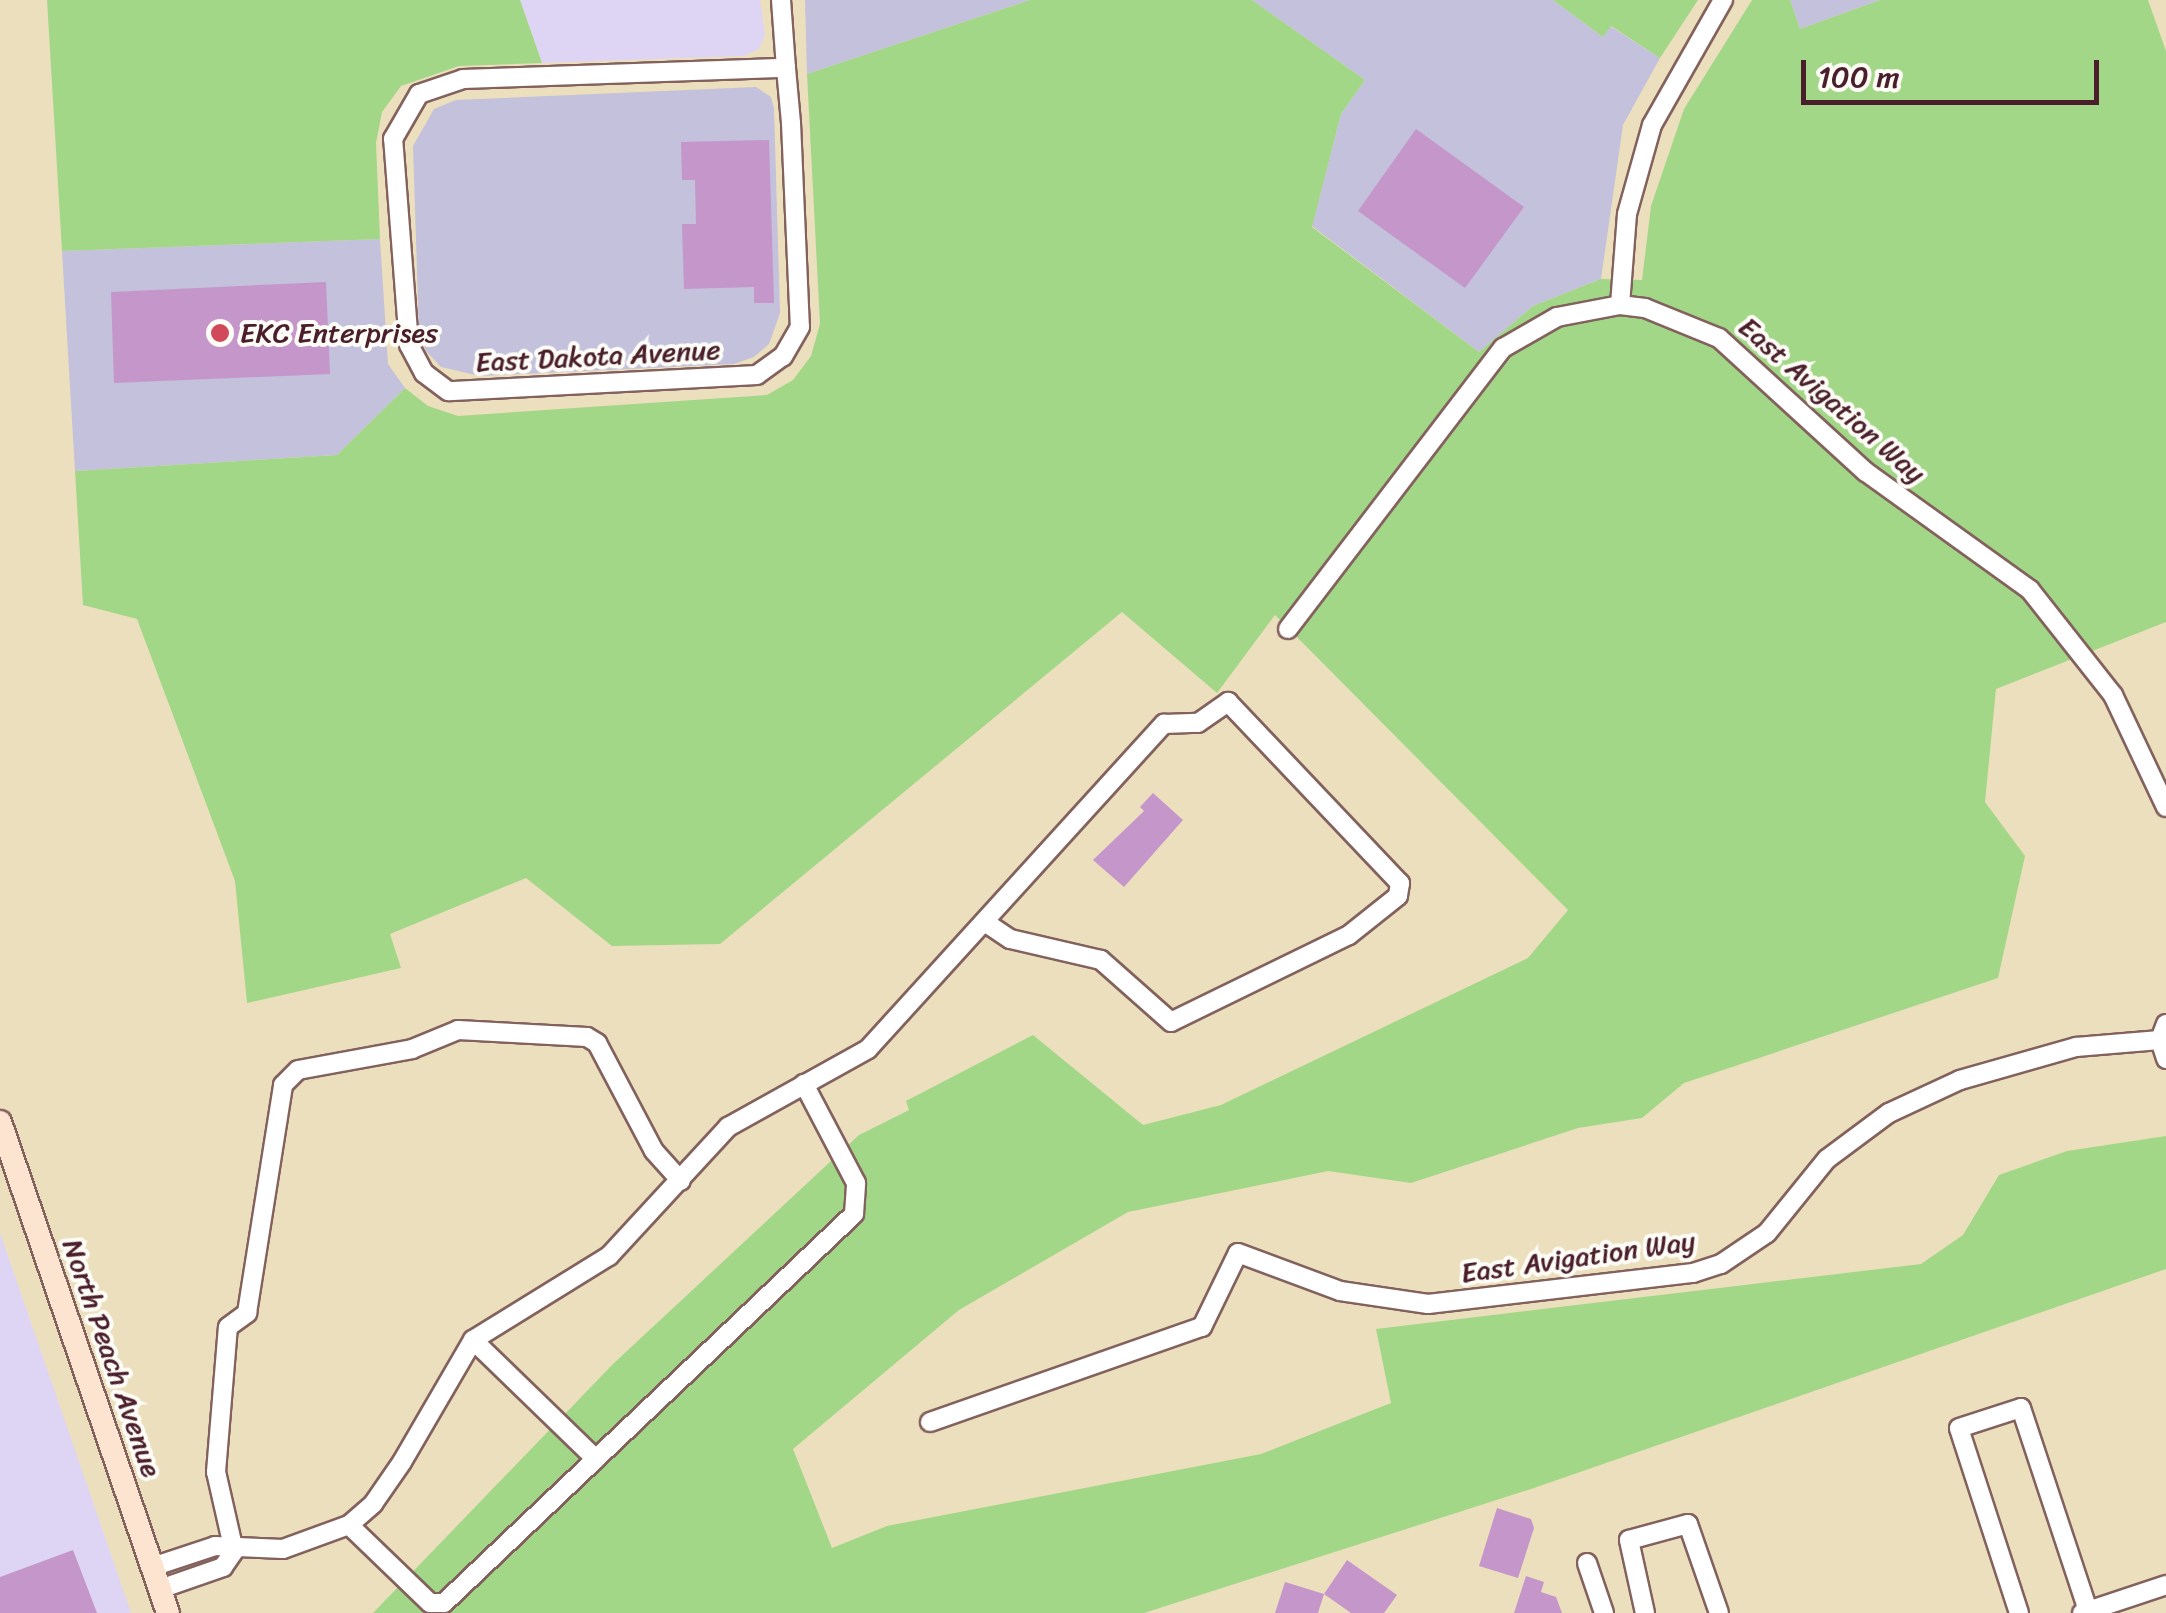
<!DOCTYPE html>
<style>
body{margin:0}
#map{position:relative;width:2166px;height:1613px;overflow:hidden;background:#ecdfbd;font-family:Sriracha,sans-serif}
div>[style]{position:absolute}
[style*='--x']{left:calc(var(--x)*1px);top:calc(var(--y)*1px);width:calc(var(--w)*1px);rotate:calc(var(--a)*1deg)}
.built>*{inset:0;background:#ded5f5}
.industrial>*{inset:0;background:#c3c1db}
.green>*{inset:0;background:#a3d788}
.building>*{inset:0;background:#c596ca}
.roads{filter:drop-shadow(2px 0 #83625e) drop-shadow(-2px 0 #83625e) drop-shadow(0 2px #83625e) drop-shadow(0 -2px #83625e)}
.street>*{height:18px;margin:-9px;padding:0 9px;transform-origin:9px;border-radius:9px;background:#fff}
.secondary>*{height:22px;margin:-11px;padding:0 11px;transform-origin:11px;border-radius:11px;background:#fde4d1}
.dots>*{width:28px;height:28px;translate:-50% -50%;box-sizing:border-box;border:5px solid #fdfcf7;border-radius:50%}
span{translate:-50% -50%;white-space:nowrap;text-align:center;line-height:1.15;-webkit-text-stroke:8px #fdfcf7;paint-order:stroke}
.poi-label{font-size:28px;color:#4a1f2b}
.left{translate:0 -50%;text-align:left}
.street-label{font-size:28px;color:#4a1f2b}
.scale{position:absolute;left:1801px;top:60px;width:298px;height:45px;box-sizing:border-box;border:5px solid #4a1f2b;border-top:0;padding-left:12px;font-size:30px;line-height:35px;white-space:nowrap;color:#4a1f2b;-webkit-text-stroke:8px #fdfcf7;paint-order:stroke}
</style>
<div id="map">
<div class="built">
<i style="clip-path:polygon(520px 0,760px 0,765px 35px,759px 49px,744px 56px,542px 63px)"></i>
<i style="clip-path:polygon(0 1233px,94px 1505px,131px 1613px,0 1613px)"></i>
</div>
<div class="industrial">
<i style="clip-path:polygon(805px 0,1030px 0,807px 74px)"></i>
<i style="clip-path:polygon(1252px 0,1553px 0,1603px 37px,1610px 26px,1660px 58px,1623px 125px,1601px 279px,1533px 306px,1479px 352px,1312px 226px,1341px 114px,1365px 80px)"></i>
<i style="clip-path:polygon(1790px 0,1880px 0,1800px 29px)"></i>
<i style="clip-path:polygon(756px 87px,771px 97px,774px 109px,780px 313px,769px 344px,754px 357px,734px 364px,480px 376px,441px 367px,426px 351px,419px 332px,413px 146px,434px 109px,456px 100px)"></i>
<i style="clip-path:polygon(380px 239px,388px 364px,405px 388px,337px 455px,75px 471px,62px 251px)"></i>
</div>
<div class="green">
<i style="clip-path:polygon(47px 0,520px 0,542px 63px,459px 66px,401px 86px,382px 112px,376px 143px,380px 239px,62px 251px)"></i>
<i style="clip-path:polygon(1030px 0,1252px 0,1365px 80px,1341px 114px,1312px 227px,1479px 352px,1533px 306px,1601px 279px,1642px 280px,1651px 206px,1684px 109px,1752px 0,1790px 0,1800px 29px,1880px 0,2148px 0,2166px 51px,2166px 622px,1996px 689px,1985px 802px,2025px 856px,1998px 978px,1684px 1083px,1642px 1118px,1578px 1128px,1411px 1183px,1328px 1171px,1128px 1212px,959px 1310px,793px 1449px,832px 1548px,887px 1526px,1261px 1454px,1391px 1403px,1376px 1329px,1921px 1264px,1963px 1235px,1999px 1175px,2067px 1151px,2166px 1136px,2166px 1269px,1531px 1489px,1144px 1613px,373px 1613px,613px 1364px,859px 1135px,909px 1110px,906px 1101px,1033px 1035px,1143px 1125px,1221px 1105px,1528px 958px,1568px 910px,1275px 615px,1217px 693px,1122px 612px,720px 944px,612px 946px,526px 878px,390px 934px,401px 968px,247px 1003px,235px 881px,137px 619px,83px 605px,75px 471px,337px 455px,405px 388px,428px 406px,458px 416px,767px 395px,793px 380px,811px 356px,820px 324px,807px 74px)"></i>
<i style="clip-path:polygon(1553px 0,1698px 0,1660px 58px,1611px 26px,1603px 37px)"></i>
</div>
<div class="building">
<i style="clip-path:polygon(1416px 129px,1524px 207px,1465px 288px,1358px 211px)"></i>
<i style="clip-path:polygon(769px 140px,774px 303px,754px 303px,754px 287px,684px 289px,682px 224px,696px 224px,695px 180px,682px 180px,681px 142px)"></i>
<i style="clip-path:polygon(326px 282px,330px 374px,114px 383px,111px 292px)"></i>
<i style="clip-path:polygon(1153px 793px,1183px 820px,1124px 887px,1093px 860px,1144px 811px,1140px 807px)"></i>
<i style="clip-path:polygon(1497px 1508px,1531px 1519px,1534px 1528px,1518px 1578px,1479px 1566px)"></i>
<i style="clip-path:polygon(73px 1550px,97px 1613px,0 1613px,0 1577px)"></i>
<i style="clip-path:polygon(1347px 1560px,1397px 1595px,1384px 1613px,1351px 1613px,1324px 1594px)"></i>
<i style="clip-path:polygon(1526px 1576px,1544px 1582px,1541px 1592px,1556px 1597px,1562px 1613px,1514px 1613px)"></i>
<i style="clip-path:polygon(1285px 1582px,1324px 1594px,1318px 1613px,1275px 1613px)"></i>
</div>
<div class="roads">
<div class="street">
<i style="--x:781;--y:0;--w:68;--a:85.8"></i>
<i style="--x:786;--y:68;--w:55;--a:84.8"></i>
<i style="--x:791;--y:123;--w:204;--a:87.5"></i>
<i style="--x:800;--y:327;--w:34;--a:120"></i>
<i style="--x:783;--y:356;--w:32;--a:144"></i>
<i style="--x:757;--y:375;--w:309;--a:177"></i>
<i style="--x:448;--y:391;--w:30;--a:-143"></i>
<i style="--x:424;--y:373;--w:32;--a:-118"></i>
<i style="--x:409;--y:345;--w:207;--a:-94.4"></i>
<i style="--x:393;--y:139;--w:52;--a:-60"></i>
<i style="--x:419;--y:94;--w:46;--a:-18.8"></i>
<i style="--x:463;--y:79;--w:323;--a:-2"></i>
<i style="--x:1620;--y:305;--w:91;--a:-85.6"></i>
<i style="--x:1627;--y:214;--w:92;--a:-74.3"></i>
<i style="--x:1652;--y:125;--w:144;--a:-60.4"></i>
<i style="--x:1288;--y:629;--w:354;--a:-52.6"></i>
<i style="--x:1503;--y:348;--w:62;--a:-29.9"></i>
<i style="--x:1557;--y:317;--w:64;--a:-10.8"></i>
<i style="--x:1620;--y:305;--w:25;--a:7"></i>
<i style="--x:1645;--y:308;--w:80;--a:22.1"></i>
<i style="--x:1719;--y:338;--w:199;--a:42.4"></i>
<i style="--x:1866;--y:472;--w:202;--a:35.7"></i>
<i style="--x:2030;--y:590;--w:134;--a:51.7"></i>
<i style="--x:2113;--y:695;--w:124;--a:64.7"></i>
<i style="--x:2166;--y:1024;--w:17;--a:111"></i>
<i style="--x:2160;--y:1040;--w:20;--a:72"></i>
<i style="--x:473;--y:1340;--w:171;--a:44.1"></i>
<i style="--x:930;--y:1422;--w:288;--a:-19.3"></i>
<i style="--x:1202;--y:1327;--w:82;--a:-64.1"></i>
<i style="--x:1238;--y:1253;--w:109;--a:20.4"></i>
<i style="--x:1340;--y:1291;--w:89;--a:8.4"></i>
<i style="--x:1428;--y:1304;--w:267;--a:-6.7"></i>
<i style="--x:1693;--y:1273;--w:29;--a:-18"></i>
<i style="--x:1721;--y:1264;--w:55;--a:-34"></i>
<i style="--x:1767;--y:1233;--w:95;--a:-51"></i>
<i style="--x:1827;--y:1159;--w:77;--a:-36.6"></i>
<i style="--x:1889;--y:1113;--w:78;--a:-24.9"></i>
<i style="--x:1960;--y:1080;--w:121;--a:-15.9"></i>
<i style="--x:2076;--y:1047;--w:84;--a:-4.8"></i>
<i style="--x:349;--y:1525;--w:112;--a:43.9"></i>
<i style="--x:430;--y:1603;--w:14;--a:0"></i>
<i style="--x:444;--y:1603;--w:565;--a:-43.49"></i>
<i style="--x:854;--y:1214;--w:31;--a:-86"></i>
<i style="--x:856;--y:1183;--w:112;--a:-117.7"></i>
<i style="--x:1587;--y:1563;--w:53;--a:71.2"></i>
<i style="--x:152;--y:1567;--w:66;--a:-18.4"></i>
<i style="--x:215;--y:1546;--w:68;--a:2.5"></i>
<i style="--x:283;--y:1549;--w:70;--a:-20"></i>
<i style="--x:349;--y:1525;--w:32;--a:-41"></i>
<i style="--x:373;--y:1504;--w:51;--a:-55.4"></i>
<i style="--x:402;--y:1462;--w:141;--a:-59.8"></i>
<i style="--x:473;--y:1340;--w:160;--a:-31.7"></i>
<i style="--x:609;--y:1256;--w:176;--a:-47.3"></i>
<i style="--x:728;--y:1127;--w:160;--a:-29.1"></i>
<i style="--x:868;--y:1049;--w:440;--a:-47.7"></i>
<i style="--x:1164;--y:724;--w:34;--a:-2"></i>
<i style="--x:1198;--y:723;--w:37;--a:-35"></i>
<i style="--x:1228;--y:702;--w:250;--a:46.5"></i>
<i style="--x:1400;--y:883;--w:13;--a:99"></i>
<i style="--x:1398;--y:896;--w:63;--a:141.5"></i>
<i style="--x:1349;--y:935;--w:198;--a:154"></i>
<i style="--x:1171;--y:1022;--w:94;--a:-138.5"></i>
<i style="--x:1101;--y:960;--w:93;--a:-167"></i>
<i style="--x:1010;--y:939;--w:30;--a:-146"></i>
<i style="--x:160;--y:1589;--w:67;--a:-19.2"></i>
<i style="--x:223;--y:1567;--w:19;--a:-55"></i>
<i style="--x:234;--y:1551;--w:81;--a:-102.8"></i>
<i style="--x:216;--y:1472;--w:145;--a:-85.3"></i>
<i style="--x:228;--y:1327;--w:24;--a:-36"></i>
<i style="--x:247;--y:1313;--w:231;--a:-81"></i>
<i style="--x:283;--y:1085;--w:21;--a:-45"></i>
<i style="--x:298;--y:1070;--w:116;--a:-10.4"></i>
<i style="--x:412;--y:1049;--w:50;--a:-22.4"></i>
<i style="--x:458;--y:1030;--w:129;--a:3.1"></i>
<i style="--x:587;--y:1037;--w:12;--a:31"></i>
<i style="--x:597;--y:1043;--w:122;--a:62.2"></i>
<i style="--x:654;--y:1151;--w:40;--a:48"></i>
<i style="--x:1645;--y:1613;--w:75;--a:-102.4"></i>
<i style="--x:1629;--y:1540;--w:61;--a:-15.2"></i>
<i style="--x:1688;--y:1524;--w:94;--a:70.8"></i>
<i style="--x:2019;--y:1613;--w:194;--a:-108"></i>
<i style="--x:1959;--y:1428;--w:65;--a:-17.9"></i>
<i style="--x:2021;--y:1408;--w:214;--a:71.7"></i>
<i style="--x:2082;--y:1613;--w:89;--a:-18.4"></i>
</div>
<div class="secondary">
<i style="--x:0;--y:1122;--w:519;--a:71.11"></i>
</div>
</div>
<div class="dots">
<i style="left:220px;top:333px;background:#d1495b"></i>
</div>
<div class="poi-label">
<span class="left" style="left:240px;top:333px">EKC Enterprises</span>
</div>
<div class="street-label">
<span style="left:598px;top:356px;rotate:-3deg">East Dakota Avenue</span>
<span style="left:1832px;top:400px;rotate:41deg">East Avigation Way</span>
<span style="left:1578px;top:1257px;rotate:-8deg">East Avigation Way</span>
<span style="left:112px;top:1358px;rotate:71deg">North Peach Avenue</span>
</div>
<div class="scale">100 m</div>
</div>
